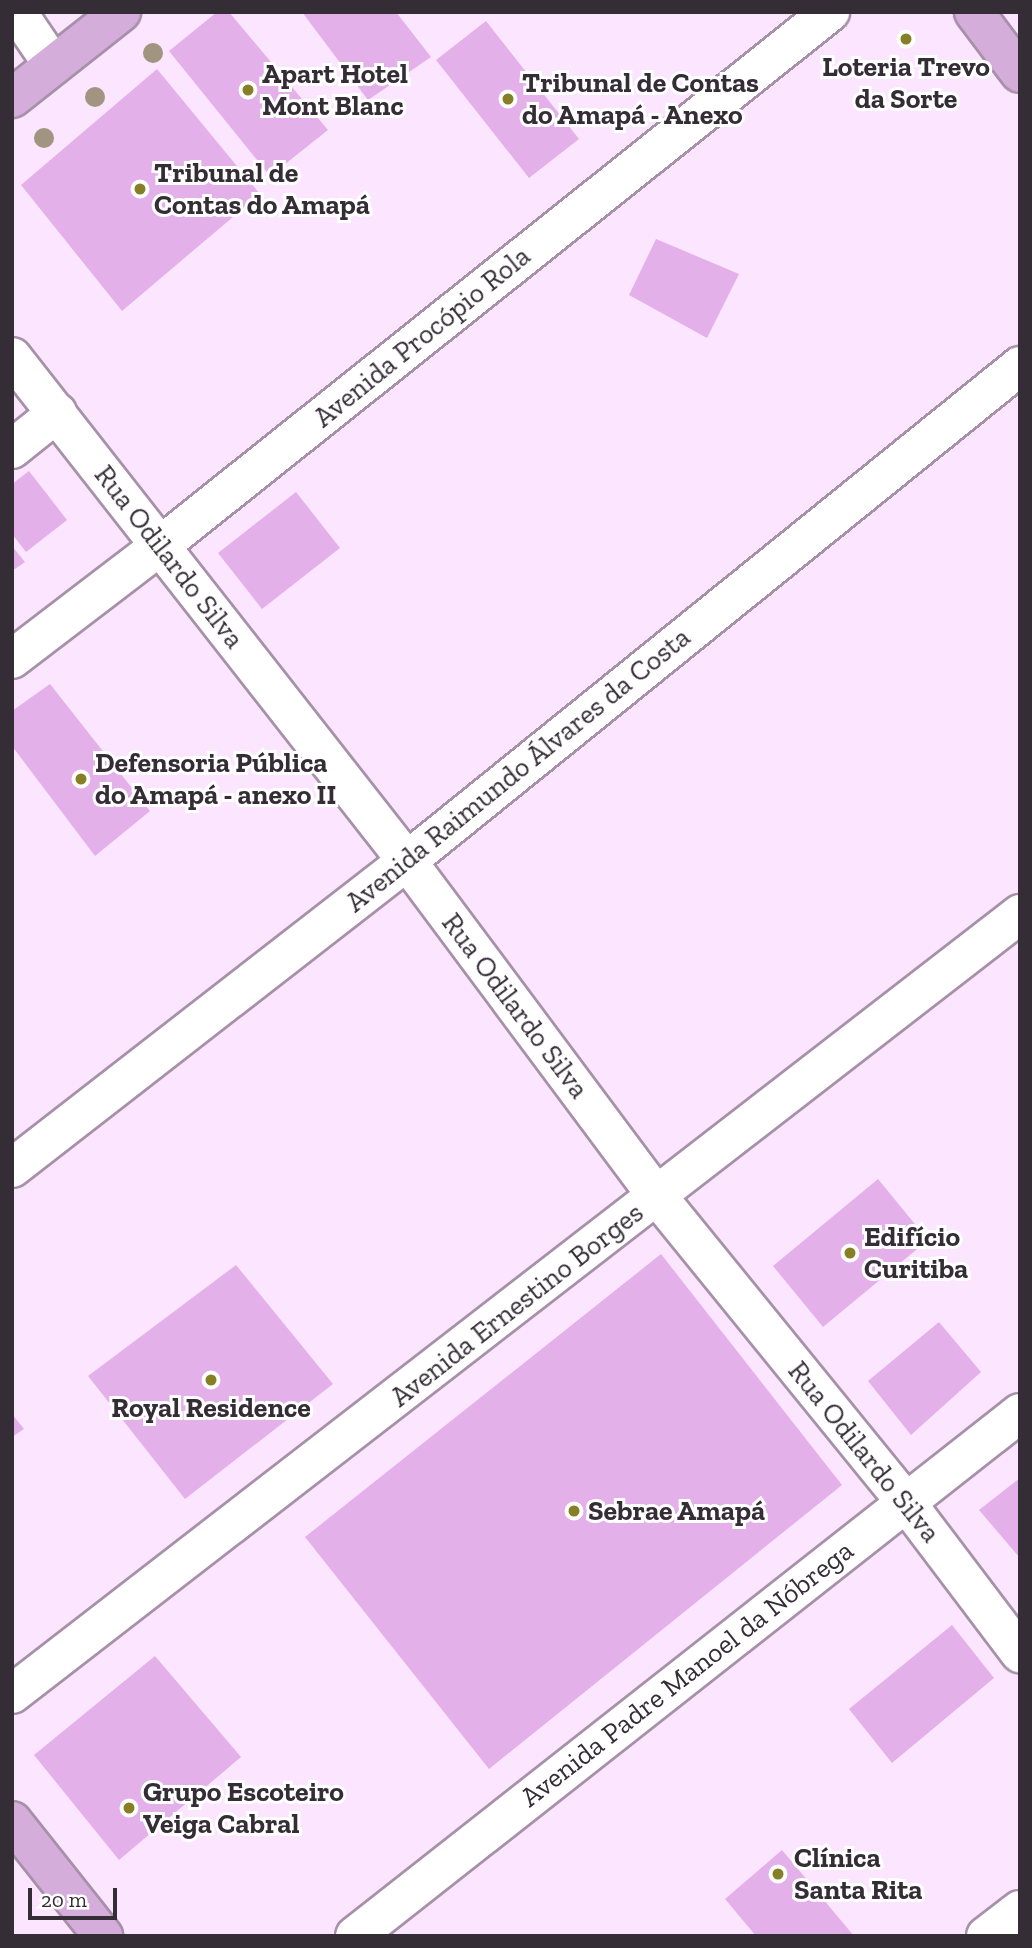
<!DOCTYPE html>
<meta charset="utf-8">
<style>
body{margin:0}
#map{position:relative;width:1032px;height:1948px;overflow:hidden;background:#fce5ff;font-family:"Zilla Slab",serif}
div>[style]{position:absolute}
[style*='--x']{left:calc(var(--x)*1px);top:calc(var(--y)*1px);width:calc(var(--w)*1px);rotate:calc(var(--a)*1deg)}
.building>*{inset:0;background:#e3b0ea}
.roads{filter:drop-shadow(2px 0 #a691a9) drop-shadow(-2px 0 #a691a9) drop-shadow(0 2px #a691a9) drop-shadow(0 -2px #a691a9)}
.minor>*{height:38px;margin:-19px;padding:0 19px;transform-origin:19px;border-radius:19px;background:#fff}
.major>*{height:38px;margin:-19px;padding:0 19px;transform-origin:19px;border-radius:19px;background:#d4adda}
.trees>*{width:20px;height:20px;margin:-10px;border-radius:50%;background:#a19480}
.dots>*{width:19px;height:19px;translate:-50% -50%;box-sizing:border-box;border:4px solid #fff;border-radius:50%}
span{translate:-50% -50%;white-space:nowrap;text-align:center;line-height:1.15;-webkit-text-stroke:6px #fff;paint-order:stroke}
.poi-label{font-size:28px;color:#352d36;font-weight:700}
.left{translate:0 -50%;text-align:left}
.street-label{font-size:28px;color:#352d36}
.frame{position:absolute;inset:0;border:14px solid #352d36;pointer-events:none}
.scale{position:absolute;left:28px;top:1888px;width:89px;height:32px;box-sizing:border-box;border:4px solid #352d36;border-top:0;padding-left:9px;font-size:21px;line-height:24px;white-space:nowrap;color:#352d36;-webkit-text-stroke:5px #fff;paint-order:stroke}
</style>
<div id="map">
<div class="building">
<i style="clip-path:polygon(217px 12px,229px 12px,328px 130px,270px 176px,169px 51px)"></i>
<i style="clip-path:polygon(302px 12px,396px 12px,431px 57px,368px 100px)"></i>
<i style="clip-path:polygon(486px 21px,579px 139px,529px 178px,436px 60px)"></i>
<i style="clip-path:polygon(157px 69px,260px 194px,122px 311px,21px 185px)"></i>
<i style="clip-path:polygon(656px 239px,739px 274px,707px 338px,629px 295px)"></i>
<i style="clip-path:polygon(29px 471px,67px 520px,26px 552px,12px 534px,12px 484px)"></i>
<i style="clip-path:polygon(296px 492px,340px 548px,262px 609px,218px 553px)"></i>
<i style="clip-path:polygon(12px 546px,25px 562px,12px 571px)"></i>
<i style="clip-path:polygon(50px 684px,150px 811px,95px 856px,12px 746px,12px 711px)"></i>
<i style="clip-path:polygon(878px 1179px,928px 1240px,823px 1327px,773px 1266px)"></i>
<i style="clip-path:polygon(661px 1254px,842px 1485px,489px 1769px,305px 1537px)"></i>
<i style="clip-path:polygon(236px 1265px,333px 1384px,185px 1499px,88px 1376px)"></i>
<i style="clip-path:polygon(939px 1322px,981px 1372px,911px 1435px,868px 1381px)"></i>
<i style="clip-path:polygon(12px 1414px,24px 1429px,12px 1437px)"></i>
<i style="clip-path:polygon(1020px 1478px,1020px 1558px,979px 1510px)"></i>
<i style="clip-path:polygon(952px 1625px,994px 1678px,892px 1763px,849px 1709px)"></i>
<i style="clip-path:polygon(155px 1656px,241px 1757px,119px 1860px,34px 1755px)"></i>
<i style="clip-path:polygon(782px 1850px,854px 1936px,756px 1936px,725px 1899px)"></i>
</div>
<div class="roads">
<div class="minor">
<i style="--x:17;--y:12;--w:64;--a:55.8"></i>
<i style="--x:12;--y:357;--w:640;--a:51.91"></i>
<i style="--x:407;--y:861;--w:418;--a:53.3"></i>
<i style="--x:657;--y:1196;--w:393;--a:50.9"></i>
<i style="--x:905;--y:1501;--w:191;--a:52.9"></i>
<i style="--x:12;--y:449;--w:58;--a:-38.7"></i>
<i style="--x:12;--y:659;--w:186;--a:-37.4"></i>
<i style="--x:160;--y:546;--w:857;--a:-38.56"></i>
<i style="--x:12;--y:1168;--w:500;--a:-37.85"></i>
<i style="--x:407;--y:861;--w:788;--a:-38.92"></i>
<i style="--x:12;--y:1694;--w:1275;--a:-37.73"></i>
<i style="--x:355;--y:1936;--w:846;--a:-38.18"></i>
<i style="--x:986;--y:1936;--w:43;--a:-37.4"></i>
</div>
<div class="major">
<i style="--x:974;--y:12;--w:76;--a:53"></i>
<i style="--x:12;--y:98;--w:139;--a:-38.3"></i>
<i style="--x:12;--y:1821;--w:147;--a:51.6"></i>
</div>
</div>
<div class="trees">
<i style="left:153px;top:53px"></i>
<i style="left:95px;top:97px"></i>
<i style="left:44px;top:138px"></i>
</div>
<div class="dots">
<i style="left:906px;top:39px;background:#877f26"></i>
<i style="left:248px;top:90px;background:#877f26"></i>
<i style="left:508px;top:99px;background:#877f26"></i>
<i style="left:140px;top:189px;background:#877f26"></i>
<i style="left:81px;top:779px;background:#877f26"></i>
<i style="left:850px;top:1253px;background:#877f26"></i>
<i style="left:211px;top:1380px;background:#877f26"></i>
<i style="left:574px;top:1511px;background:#877f26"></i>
<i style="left:129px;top:1808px;background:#877f26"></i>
<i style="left:778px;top:1874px;background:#877f26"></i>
</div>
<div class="poi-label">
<span style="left:906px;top:83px">Loteria Trevo<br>da Sorte</span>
<span class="left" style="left:262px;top:90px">Apart Hotel<br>Mont Blanc</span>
<span class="left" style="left:522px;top:99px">Tribunal de Contas<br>do Amapá - Anexo</span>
<span class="left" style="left:154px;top:189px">Tribunal de<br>Contas do Amapá</span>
<span class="left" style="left:95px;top:779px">Defensoria Pública<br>do Amapá - anexo II</span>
<span class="left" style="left:864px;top:1253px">Edifício<br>Curitiba</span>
<span style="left:211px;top:1408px">Royal Residence</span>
<span class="left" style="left:588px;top:1511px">Sebrae Amapá</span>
<span class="left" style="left:143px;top:1808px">Grupo Escoteiro<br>Veiga Cabral</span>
<span class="left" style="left:794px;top:1874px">Clínica<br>Santa Rita</span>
</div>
<div class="street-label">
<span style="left:422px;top:337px;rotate:-39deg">Avenida Procópio Rola</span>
<span style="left:169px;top:557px;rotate:52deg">Rua Odilardo Silva</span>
<span style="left:518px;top:770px;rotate:-39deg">Avenida Raimundo Álvares da Costa</span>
<span style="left:515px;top:1006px;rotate:53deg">Rua Odilardo Silva</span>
<span style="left:517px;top:1305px;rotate:-38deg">Avenida Ernestino Borges</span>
<span style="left:864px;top:1452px;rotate:51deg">Rua Odilardo Silva</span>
<span style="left:687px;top:1674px;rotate:-38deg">Avenida Padre Manoel da Nóbrega</span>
</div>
<div class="frame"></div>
<div class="scale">20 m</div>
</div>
